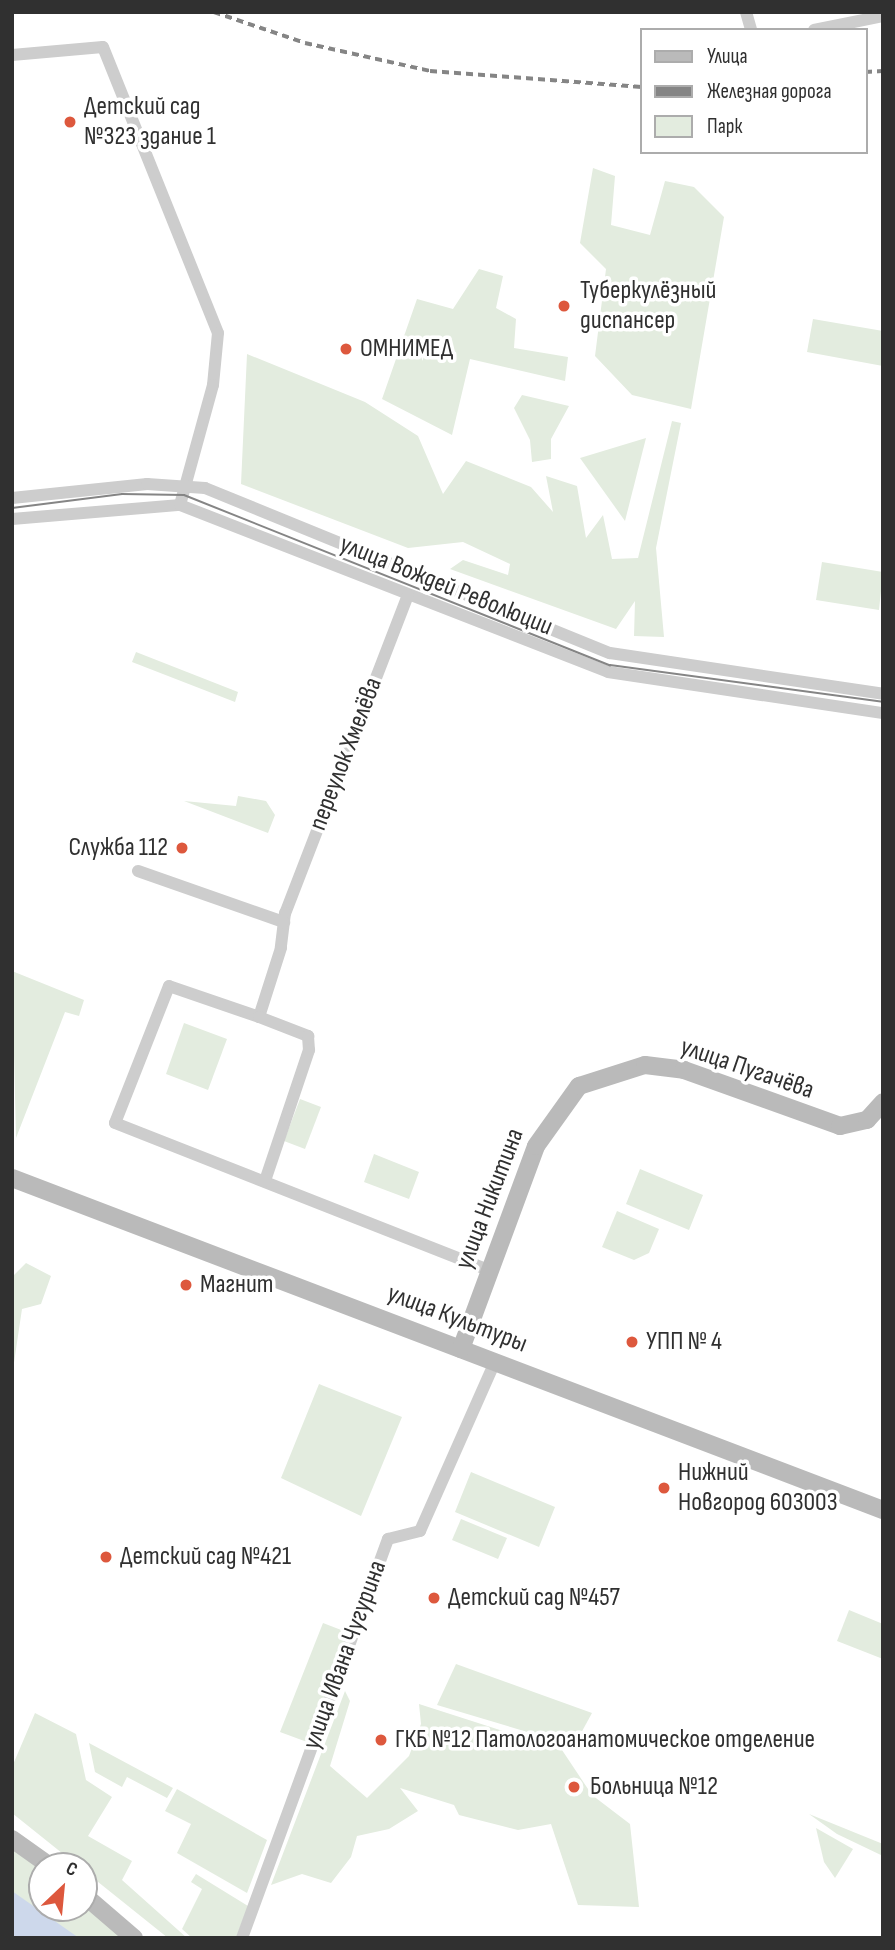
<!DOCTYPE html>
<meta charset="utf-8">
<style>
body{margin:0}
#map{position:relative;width:895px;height:1950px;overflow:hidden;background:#fff;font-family:"Sofia Sans Condensed",sans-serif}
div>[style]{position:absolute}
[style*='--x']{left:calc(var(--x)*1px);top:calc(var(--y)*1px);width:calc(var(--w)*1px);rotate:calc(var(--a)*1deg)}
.green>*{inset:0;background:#e3ecdf}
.water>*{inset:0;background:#cdd8eb}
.street>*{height:12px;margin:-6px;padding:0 6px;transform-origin:6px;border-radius:6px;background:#cdcdcd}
.secondary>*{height:18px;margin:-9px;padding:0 9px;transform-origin:9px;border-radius:9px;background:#bababa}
.tram>*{height:2px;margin:-1px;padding:0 1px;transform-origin:1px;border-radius:1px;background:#858585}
.rail>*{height:3.5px;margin-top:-1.75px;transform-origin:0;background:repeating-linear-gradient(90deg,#858585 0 7px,transparent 0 12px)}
.dots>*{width:19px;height:19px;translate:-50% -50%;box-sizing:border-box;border:4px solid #fff;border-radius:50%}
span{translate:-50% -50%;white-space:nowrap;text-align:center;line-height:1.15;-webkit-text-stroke:7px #fff;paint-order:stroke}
.poi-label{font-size:26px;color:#303030}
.left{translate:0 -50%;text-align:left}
.right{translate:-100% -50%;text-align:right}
.street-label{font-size:26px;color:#303030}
.frame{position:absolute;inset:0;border:14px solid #303030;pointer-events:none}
.legend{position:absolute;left:640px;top:28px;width:228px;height:126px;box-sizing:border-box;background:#fff;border:2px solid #acacac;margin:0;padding:9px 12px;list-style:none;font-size:21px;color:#303030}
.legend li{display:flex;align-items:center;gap:14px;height:35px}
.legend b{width:35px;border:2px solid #acacac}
.north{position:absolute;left:28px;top:1852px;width:70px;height:70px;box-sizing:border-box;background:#fff;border:2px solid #acacac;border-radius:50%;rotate:26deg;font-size:19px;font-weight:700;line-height:28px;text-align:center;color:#303030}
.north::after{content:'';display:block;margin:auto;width:24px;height:32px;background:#dd583d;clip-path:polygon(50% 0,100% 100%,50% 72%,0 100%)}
</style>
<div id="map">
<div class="green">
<i style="clip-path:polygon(593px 168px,615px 176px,611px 225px,650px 235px,665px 181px,694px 187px,724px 217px,691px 409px,632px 395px,595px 356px,606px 269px,580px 243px)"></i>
<i style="clip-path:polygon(479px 269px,503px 276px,496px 308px,516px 319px,514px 348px,568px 357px,565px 381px,470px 359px,452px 435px,382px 399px,417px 299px,453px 309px)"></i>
<i style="clip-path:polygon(813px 319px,883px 331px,883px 366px,807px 352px)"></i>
<i style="clip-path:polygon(247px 354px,365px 402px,418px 436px,443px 494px,466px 461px,531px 487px,553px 512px,546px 476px,577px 486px,586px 538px,603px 515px,612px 559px,638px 558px,672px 421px,681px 423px,656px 548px,664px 637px,634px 636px,635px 601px,616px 629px,450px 569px,463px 560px,508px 575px,510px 564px,463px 542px,408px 548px,241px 484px)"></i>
<i style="clip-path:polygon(522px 395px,569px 406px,551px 439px,551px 459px,532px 462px,530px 440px,514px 408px)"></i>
<i style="clip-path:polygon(646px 438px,625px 521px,580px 458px)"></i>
<i style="clip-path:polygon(822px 562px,883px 572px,879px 610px,816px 600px)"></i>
<i style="clip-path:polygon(136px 652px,238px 692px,235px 702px,132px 662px)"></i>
<i style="clip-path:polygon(238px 796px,266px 801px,275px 815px,268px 833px,184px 801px,236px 806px)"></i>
<i style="clip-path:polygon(12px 971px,84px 1000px,79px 1016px,65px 1012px,16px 1138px)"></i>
<i style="clip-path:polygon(184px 1023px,227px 1039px,208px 1090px,166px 1074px)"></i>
<i style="clip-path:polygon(300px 1099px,321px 1107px,305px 1149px,284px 1141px)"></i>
<i style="clip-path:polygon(374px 1154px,419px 1172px,409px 1199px,364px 1182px)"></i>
<i style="clip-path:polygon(640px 1169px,703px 1195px,689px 1230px,626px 1204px)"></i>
<i style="clip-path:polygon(617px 1211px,659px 1229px,649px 1253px,634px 1260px,602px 1247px)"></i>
<i style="clip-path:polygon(26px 1263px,51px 1276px,41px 1304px,22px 1309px,12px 1376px,12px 1277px)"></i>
<i style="clip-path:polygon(319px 1384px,402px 1417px,361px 1516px,281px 1478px)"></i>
<i style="clip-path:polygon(471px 1472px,555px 1507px,539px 1547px,455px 1512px)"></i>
<i style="clip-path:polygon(461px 1519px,507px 1538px,498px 1559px,452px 1540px)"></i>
<i style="clip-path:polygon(849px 1610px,883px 1624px,883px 1659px,837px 1641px)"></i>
<i style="clip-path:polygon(323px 1623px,349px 1633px,307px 1742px,280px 1732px)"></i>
<i style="clip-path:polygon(456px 1664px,592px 1713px,574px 1746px,437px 1705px)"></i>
<i style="clip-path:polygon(345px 1691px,350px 1701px,330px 1766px,367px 1798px,409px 1756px,421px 1724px,419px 1704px,562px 1750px,592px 1795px,630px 1824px,639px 1907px,578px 1905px,551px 1824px,518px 1830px,459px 1815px,454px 1805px,400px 1788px,418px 1811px,389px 1829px,357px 1836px,351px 1857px,331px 1883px,302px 1874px,271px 1885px)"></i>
<i style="clip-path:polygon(35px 1713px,76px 1734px,86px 1780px,112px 1797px,88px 1836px,132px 1861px,122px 1880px,187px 1938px,168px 1938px,12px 1813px,12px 1767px)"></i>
<i style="clip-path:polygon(89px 1743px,173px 1788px,167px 1798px,127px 1777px,122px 1787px,95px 1772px)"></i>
<i style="clip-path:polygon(177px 1789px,267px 1840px,247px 1893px,177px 1853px,191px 1824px,165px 1811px)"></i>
<i style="clip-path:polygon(809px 1814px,883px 1844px,883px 1856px,837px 1834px)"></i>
<i style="clip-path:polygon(816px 1828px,853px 1849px,835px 1878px,824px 1862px)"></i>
<i style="clip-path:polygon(12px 1849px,42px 1868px,42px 1908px,84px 1908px,84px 1902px,127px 1938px,12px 1938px)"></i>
<i style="clip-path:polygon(196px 1874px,248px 1906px,236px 1938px,192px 1938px,182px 1929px,202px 1889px,191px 1882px)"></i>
</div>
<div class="water">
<i style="clip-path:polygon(12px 1891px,79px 1938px,12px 1938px)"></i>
</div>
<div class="street">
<i style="--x:746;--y:12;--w:19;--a:74"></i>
<i style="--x:814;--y:30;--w:70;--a:-11.5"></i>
<i style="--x:12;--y:55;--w:91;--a:-5"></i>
<i style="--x:103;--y:47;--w:308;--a:68.1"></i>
<i style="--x:218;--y:333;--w:52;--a:95.5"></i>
<i style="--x:213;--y:385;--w:124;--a:105.4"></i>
<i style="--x:12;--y:498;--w:136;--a:-5.9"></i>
<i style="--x:147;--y:484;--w:58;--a:3.9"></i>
<i style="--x:205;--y:488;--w:437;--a:22.2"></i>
<i style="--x:610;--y:653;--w:276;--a:8.5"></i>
<i style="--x:12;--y:519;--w:169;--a:-4.8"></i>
<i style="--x:180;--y:505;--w:459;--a:21.3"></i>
<i style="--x:608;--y:672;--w:278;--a:8.5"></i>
<i style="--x:408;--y:595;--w:341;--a:111.1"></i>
<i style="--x:285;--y:913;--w:35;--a:97"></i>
<i style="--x:281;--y:948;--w:72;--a:107.7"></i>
<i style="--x:259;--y:1017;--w:95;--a:-161"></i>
<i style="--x:169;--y:986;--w:147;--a:111.5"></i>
<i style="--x:115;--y:1123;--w:403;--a:21.5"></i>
<i style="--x:138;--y:871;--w:155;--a:19.3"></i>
<i style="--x:259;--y:1017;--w:53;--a:21.2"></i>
<i style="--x:308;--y:1036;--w:14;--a:86"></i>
<i style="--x:309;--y:1050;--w:138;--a:108.6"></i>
<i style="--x:242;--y:1938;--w:425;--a:-69.9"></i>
<i style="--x:388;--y:1539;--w:33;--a:-14"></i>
<i style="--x:420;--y:1531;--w:185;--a:-66.1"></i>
</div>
<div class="secondary">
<i style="--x:12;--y:1178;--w:932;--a:20.87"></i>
<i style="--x:461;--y:1349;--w:216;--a:-69.7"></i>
<i style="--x:536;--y:1146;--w:74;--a:-54.4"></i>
<i style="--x:579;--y:1086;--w:69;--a:-17.7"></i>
<i style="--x:645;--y:1065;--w:39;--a:7"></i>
<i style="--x:684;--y:1070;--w:166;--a:19.7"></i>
<i style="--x:840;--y:1126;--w:28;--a:-13"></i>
<i style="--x:867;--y:1120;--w:24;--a:-48"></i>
<i style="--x:12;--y:1839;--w:47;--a:35.4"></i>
<i style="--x:84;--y:1895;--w:66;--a:40.7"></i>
</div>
<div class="tram">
<i style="--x:12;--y:508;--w:111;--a:-7.3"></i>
<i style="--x:122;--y:494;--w:62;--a:0.9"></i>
<i style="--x:184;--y:495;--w:459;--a:21.8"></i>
<i style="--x:610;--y:665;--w:275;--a:7.7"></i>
</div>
<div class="rail">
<i style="--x:214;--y:12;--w:96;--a:18.8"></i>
<i style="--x:305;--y:43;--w:128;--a:12.6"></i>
<i style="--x:430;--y:71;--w:212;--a:4.3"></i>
<i style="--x:865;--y:72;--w:18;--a:-3"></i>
</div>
<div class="dots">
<i style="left:70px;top:122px;background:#dd583d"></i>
<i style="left:564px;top:306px;background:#dd583d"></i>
<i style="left:346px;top:349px;background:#dd583d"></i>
<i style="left:182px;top:848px;background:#dd583d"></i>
<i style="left:186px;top:1285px;background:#dd583d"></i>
<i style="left:632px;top:1342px;background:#dd583d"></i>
<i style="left:664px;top:1488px;background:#dd583d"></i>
<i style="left:106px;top:1557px;background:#dd583d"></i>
<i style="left:434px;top:1598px;background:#dd583d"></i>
<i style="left:381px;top:1740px;background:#dd583d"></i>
<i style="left:574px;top:1787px;background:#dd583d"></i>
</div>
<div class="poi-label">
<span class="left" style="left:84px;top:122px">Детский сад<br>№323 здание 1</span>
<span class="left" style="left:580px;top:306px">Туберкулёзный<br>диспансер</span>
<span class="left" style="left:360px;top:349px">ОМНИМЕД</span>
<span class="right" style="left:168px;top:848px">Служба 112</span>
<span class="left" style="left:200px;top:1285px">Магнит</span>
<span class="left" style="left:646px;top:1342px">УПП № 4</span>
<span class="left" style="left:678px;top:1488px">Нижний<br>Новгород 603003</span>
<span class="left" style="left:120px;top:1557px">Детский сад №421</span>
<span class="left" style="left:448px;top:1598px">Детский сад №457</span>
<span class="left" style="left:395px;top:1740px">ГКБ №12 Патологоанатомическое отделение</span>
<span class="left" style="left:590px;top:1787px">Больница №12</span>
</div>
<div class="street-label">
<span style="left:446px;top:586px;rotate:22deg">улица Вождей Революции</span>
<span style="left:346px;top:754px;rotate:-69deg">переулок Хмелёва</span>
<span style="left:747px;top:1069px;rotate:19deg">улица Пугачёва</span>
<span style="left:490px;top:1199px;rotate:-69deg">улица Никитина</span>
<span style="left:457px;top:1319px;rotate:21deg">улица Культуры</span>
<span style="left:345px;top:1655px;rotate:-70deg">улица Ивана Чугурина</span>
</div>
<div class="frame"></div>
<ul class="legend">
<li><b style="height:9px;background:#bababa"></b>Улица</li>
<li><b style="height:9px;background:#858585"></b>Железная дорога</li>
<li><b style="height:19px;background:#e3ecdf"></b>Парк</li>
</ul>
<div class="north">С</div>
</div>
